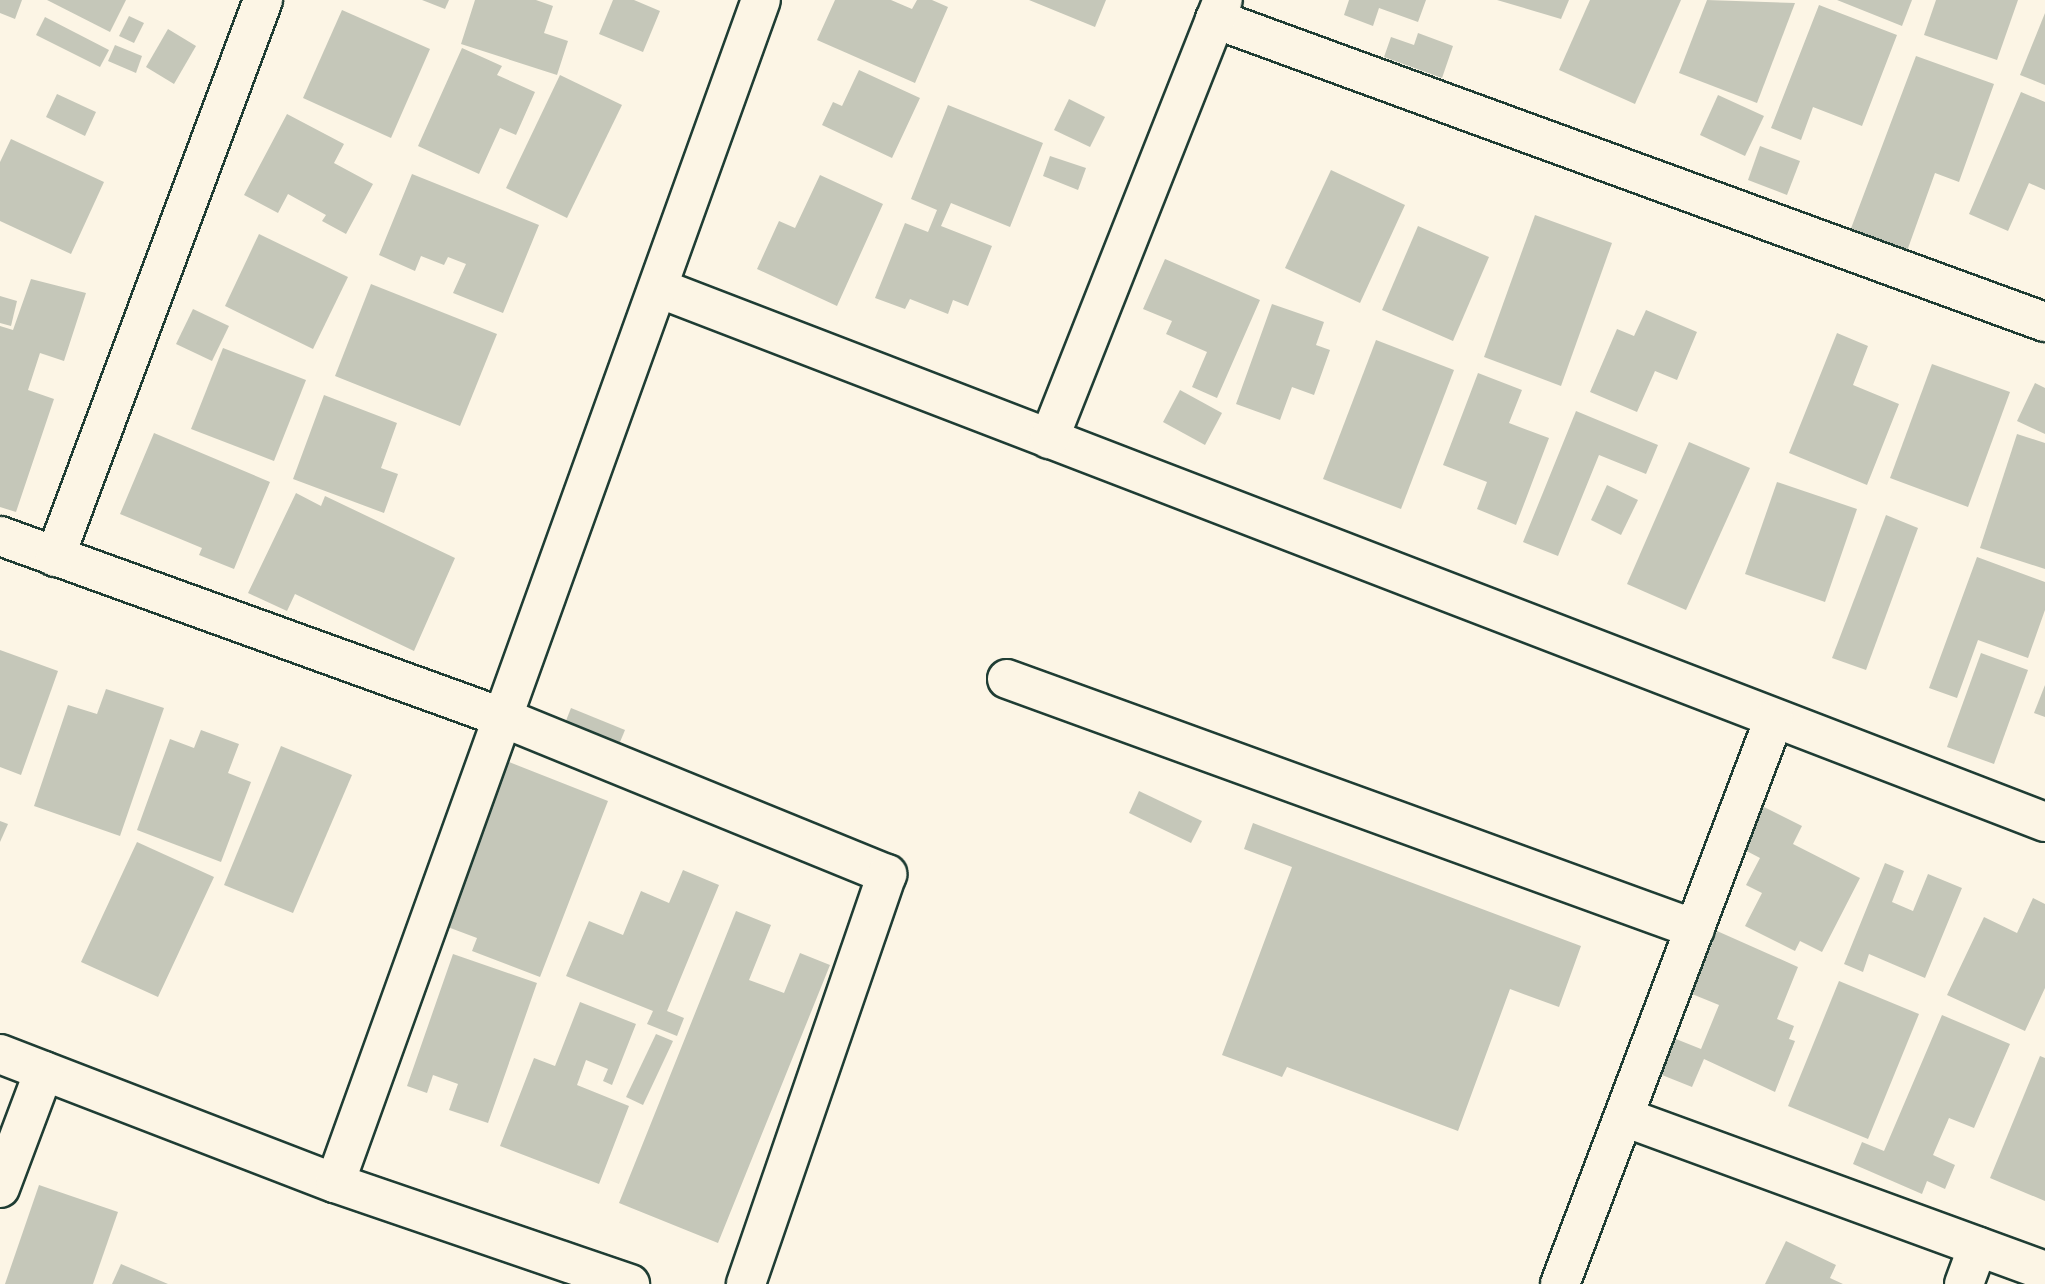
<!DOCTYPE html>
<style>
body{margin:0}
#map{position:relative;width:2045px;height:1284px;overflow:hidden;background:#fcf5e5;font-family:"Gochi Hand",sans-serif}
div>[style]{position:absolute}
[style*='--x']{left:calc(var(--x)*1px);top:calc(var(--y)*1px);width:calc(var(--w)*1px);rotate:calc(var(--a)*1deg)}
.building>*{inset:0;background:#c5c7b9}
.roads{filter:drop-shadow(2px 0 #1f3d34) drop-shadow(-2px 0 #1f3d34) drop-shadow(0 2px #1f3d34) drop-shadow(0 -2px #1f3d34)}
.minor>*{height:38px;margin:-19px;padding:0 19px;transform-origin:19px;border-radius:19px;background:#fcf5e5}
span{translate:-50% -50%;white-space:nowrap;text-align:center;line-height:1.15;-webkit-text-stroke:5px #fcf5e5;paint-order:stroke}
</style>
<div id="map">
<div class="building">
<i style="clip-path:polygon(0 0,22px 0,15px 19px,0 13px)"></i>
<i style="clip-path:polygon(47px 0,126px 0,110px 32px)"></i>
<i style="clip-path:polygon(422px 0,449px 0,445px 9px)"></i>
<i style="clip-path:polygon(475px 0,536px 0,553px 6px,544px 33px,568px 41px,557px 75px,461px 44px)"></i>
<i style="clip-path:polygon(613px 0,634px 0,660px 11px,643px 52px,599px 34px)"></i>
<i style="clip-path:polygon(835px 0,891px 0,912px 9px,917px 0,932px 0,948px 7px,915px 83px,817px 40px)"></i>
<i style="clip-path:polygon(1029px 0,1106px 0,1095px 27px)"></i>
<i style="clip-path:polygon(1349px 0,1426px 0,1418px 22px,1379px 8px,1373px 26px,1344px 15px)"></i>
<i style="clip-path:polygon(1497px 0,1569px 0,1561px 19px)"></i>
<i style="clip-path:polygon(1590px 0,1681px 0,1635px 104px,1559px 70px)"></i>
<i style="clip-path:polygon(1707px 0,1795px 3px,1757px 103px,1679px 73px)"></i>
<i style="clip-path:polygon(1837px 0,1912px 0,1902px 26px)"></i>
<i style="clip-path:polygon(1936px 0,2018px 0,1997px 60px,1924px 35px)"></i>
<i style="clip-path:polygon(1819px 5px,1897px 35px,1862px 126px,1813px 107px,1801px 140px,1771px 128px)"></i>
<i style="clip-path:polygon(342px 10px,430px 49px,391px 138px,303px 98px)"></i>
<i style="clip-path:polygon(2045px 13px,2045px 85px,2020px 75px)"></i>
<i style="clip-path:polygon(129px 16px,144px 23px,134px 43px,119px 36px)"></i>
<i style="clip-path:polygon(45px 17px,109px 50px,100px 67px,36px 35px)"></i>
<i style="clip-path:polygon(168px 29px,196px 46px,174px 84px,146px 67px)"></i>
<i style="clip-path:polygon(1418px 33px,1453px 46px,1442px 78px,1384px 57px,1391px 37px,1414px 45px)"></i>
<i style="clip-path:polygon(115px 45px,142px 56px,136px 73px,108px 61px)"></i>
<i style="clip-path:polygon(462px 48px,502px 66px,497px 75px,535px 92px,516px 135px,500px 128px,479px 174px,418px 146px)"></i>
<i style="clip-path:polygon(1916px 56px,1994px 84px,1959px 182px,1935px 173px,1907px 251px,1850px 231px)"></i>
<i style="clip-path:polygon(859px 70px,920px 98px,892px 158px,822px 125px,833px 102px,842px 106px)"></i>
<i style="clip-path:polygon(560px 75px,622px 105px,567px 218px,506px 188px)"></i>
<i style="clip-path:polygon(2021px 92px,2045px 102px,2045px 190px,2029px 183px,2008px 231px,1969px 214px)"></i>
<i style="clip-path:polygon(57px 94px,96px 112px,85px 136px,46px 117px)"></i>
<i style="clip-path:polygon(1718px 95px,1764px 116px,1745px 156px,1700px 135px)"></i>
<i style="clip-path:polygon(1069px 99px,1105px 117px,1090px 147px,1054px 130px)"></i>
<i style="clip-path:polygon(948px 105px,1043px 143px,1010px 227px,951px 203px,941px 226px,992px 246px,968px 306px,953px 300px,948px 314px,910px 299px,905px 309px,875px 298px,905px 223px,928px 232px,937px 210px,911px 199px)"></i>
<i style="clip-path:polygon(287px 114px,344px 144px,334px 163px,373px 184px,346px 234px,322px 221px,326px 215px,288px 194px,278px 213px,244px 195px)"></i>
<i style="clip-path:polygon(11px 139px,104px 182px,71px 254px,0 221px,0 162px)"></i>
<i style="clip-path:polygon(1760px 146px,1800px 161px,1787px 195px,1748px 180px)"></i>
<i style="clip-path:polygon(1050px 156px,1086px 168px,1078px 190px,1043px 176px)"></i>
<i style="clip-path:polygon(1331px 170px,1405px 205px,1360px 303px,1285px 268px)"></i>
<i style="clip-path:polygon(412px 174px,539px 225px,503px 313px,453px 293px,466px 264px,448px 257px,444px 265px,421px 256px,415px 271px,379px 255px)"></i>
<i style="clip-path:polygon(820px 175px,883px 204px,837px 306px,757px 269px,779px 221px,795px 228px)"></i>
<i style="clip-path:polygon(1535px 215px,1612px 243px,1561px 386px,1484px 357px)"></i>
<i style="clip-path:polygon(1418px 226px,1489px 257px,1453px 341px,1382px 310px)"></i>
<i style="clip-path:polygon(259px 234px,348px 277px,313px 349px,225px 306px)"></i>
<i style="clip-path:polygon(1165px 259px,1260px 300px,1217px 398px,1192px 387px,1207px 352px,1166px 334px,1172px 321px,1143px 309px)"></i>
<i style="clip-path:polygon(31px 279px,86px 293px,64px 361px,40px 353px,28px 390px,54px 399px,16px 512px,0 507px,0 326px,13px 330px)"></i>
<i style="clip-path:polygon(371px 284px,497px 334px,460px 426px,335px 376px)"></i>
<i style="clip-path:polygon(0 296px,17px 301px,11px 326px,0 323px)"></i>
<i style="clip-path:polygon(1272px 304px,1324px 322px,1316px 345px,1330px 350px,1314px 395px,1292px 387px,1280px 420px,1236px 404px)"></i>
<i style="clip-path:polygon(193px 309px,229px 326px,212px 361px,176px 344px)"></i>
<i style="clip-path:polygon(1646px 310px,1697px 332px,1677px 380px,1655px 371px,1637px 412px,1590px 392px,1617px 329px,1634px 336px)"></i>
<i style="clip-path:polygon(1837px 333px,1868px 346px,1853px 385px,1899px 404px,1867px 485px,1789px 453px)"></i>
<i style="clip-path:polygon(1376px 340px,1454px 370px,1401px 509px,1323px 479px)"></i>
<i style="clip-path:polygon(223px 348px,306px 380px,274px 461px,191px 429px)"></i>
<i style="clip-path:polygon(1932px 364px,2010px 392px,1968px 507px,1890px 478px)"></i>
<i style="clip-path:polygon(1478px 373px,1522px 390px,1509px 423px,1549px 438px,1516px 525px,1477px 509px,1487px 482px,1443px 465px)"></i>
<i style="clip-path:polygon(2035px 383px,2045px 388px,2045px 434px,2017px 421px)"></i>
<i style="clip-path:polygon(1180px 390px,1222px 413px,1205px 445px,1163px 422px)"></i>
<i style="clip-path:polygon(324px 395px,397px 423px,381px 468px,398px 474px,384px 513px,293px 479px)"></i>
<i style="clip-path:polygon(1576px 411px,1658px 445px,1646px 474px,1599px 455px,1558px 556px,1523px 542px)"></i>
<i style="clip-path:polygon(154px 433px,270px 482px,234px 569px,199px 555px,202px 548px,120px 514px)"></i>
<i style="clip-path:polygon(2017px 434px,2045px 443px,2045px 569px,1980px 548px)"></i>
<i style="clip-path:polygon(1689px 442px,1750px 468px,1686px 610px,1627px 584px)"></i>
<i style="clip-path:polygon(1777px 482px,1857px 509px,1825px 602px,1745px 574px)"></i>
<i style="clip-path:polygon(1607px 485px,1638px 500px,1621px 535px,1591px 520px)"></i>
<i style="clip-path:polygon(296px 493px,321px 506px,325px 496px,455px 558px,414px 651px,295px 594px,287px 611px,248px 593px)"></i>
<i style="clip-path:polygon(1886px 515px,1918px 528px,1866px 670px,1832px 658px)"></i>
<i style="clip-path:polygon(1977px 557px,2045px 582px,2045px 610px,2028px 658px,1978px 640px,1957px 698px,1929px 688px)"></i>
<i style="clip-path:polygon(0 650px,58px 671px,21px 775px,0 767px)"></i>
<i style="clip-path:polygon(1981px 653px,2028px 670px,1994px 764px,1947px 747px)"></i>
<i style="clip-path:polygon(2045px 685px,2045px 717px,2034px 713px)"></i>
<i style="clip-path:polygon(106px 689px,164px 708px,120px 836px,34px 806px,68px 705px,97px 714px)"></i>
<i style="clip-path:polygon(571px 708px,625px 730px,613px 759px,560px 736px)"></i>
<i style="clip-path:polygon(201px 730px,239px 744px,228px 773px,251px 782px,221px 862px,137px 830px,170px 739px,194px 748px)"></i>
<i style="clip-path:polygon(281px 746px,352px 775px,293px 913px,224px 885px)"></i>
<i style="clip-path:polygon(509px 762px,608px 801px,540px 977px,472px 951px,477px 938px,445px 926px)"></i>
<i style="clip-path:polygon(1139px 791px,1202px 821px,1191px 843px,1129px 813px)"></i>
<i style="clip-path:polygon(1760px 805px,1802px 826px,1793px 844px,1860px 878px,1822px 952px,1800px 941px,1795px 951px,1745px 926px,1762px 893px,1746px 885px,1760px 858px,1739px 847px)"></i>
<i style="clip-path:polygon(0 821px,8px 824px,0 842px)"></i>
<i style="clip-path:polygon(1253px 823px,1581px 946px,1559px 1007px,1510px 989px,1458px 1131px,1287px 1067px,1282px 1077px,1222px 1055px,1292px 867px,1244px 849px)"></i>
<i style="clip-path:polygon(137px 842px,214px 877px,158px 997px,81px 962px)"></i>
<i style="clip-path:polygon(1885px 863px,1904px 871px,1892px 902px,1913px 911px,1928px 874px,1962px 888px,1925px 978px,1869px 954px,1863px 972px,1844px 964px)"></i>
<i style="clip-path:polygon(683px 870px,719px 885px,667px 1011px,684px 1018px,677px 1036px,647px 1024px,653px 1011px,566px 976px,589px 921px,623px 935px,641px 891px,669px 903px)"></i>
<i style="clip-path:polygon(2033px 898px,2045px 904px,2045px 988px,2025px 1031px,1947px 995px,1984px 917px,2017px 933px)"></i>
<i style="clip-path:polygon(736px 911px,771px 925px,749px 980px,784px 993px,800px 953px,830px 965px,718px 1243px,619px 1203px)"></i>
<i style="clip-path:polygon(1717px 931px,1798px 967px,1777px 1019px,1794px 1026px,1789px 1039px,1795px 1041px,1775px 1092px,1704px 1059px,1692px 1087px,1657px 1073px,1671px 1037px,1701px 1049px,1719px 1005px,1692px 994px)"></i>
<i style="clip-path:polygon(453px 954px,537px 983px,488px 1123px,449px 1110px,458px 1084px,433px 1075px,427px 1093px,407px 1086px)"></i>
<i style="clip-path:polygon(1839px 981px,1919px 1014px,1868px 1139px,1788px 1106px)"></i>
<i style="clip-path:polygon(580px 1002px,636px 1024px,612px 1085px,603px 1081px,608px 1069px,586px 1060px,577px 1085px,629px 1106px,599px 1184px,500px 1146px,534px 1058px,555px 1066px)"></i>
<i style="clip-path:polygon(1942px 1015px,2010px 1044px,1974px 1128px,1949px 1118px,1933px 1155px,1955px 1165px,1945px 1189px,1927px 1181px,1922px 1194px,1853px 1164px,1862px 1142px,1884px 1151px)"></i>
<i style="clip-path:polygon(656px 1034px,673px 1041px,643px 1105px,626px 1097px)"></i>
<i style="clip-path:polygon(2040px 1056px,2045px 1058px,2045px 1201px,1990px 1178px)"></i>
<i style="clip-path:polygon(39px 1185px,118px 1212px,93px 1284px,5px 1284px)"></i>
<i style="clip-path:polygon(1786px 1241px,1836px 1265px,1830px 1278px,1843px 1284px,1765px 1284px)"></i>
<i style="clip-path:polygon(121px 1264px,168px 1284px,112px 1284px)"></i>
</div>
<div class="roads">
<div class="minor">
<i style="--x:1215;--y:19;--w:884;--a:20.06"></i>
<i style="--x:661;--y:289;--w:1483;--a:21.06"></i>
<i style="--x:1049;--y:439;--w:472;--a:-68.4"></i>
<i style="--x:0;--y:536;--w:536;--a:19.86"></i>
<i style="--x:504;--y:718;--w:414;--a:22.2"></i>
<i style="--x:887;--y:874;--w:434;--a:109"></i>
<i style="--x:55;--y:557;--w:595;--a:-69.52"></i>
<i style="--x:1007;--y:679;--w:732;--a:19.97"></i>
<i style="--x:0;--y:1054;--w:359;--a:21.1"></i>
<i style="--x:335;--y:1183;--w:312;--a:18.9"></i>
<i style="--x:1624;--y:1117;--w:448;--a:20.1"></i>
<i style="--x:335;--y:1183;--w:1257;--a:-70.2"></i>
<i style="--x:0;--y:1188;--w:125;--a:-69.4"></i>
<i style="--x:1560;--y:1284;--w:604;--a:-69.26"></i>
<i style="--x:1964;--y:1284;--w:40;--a:-69.8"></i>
</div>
</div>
</div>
